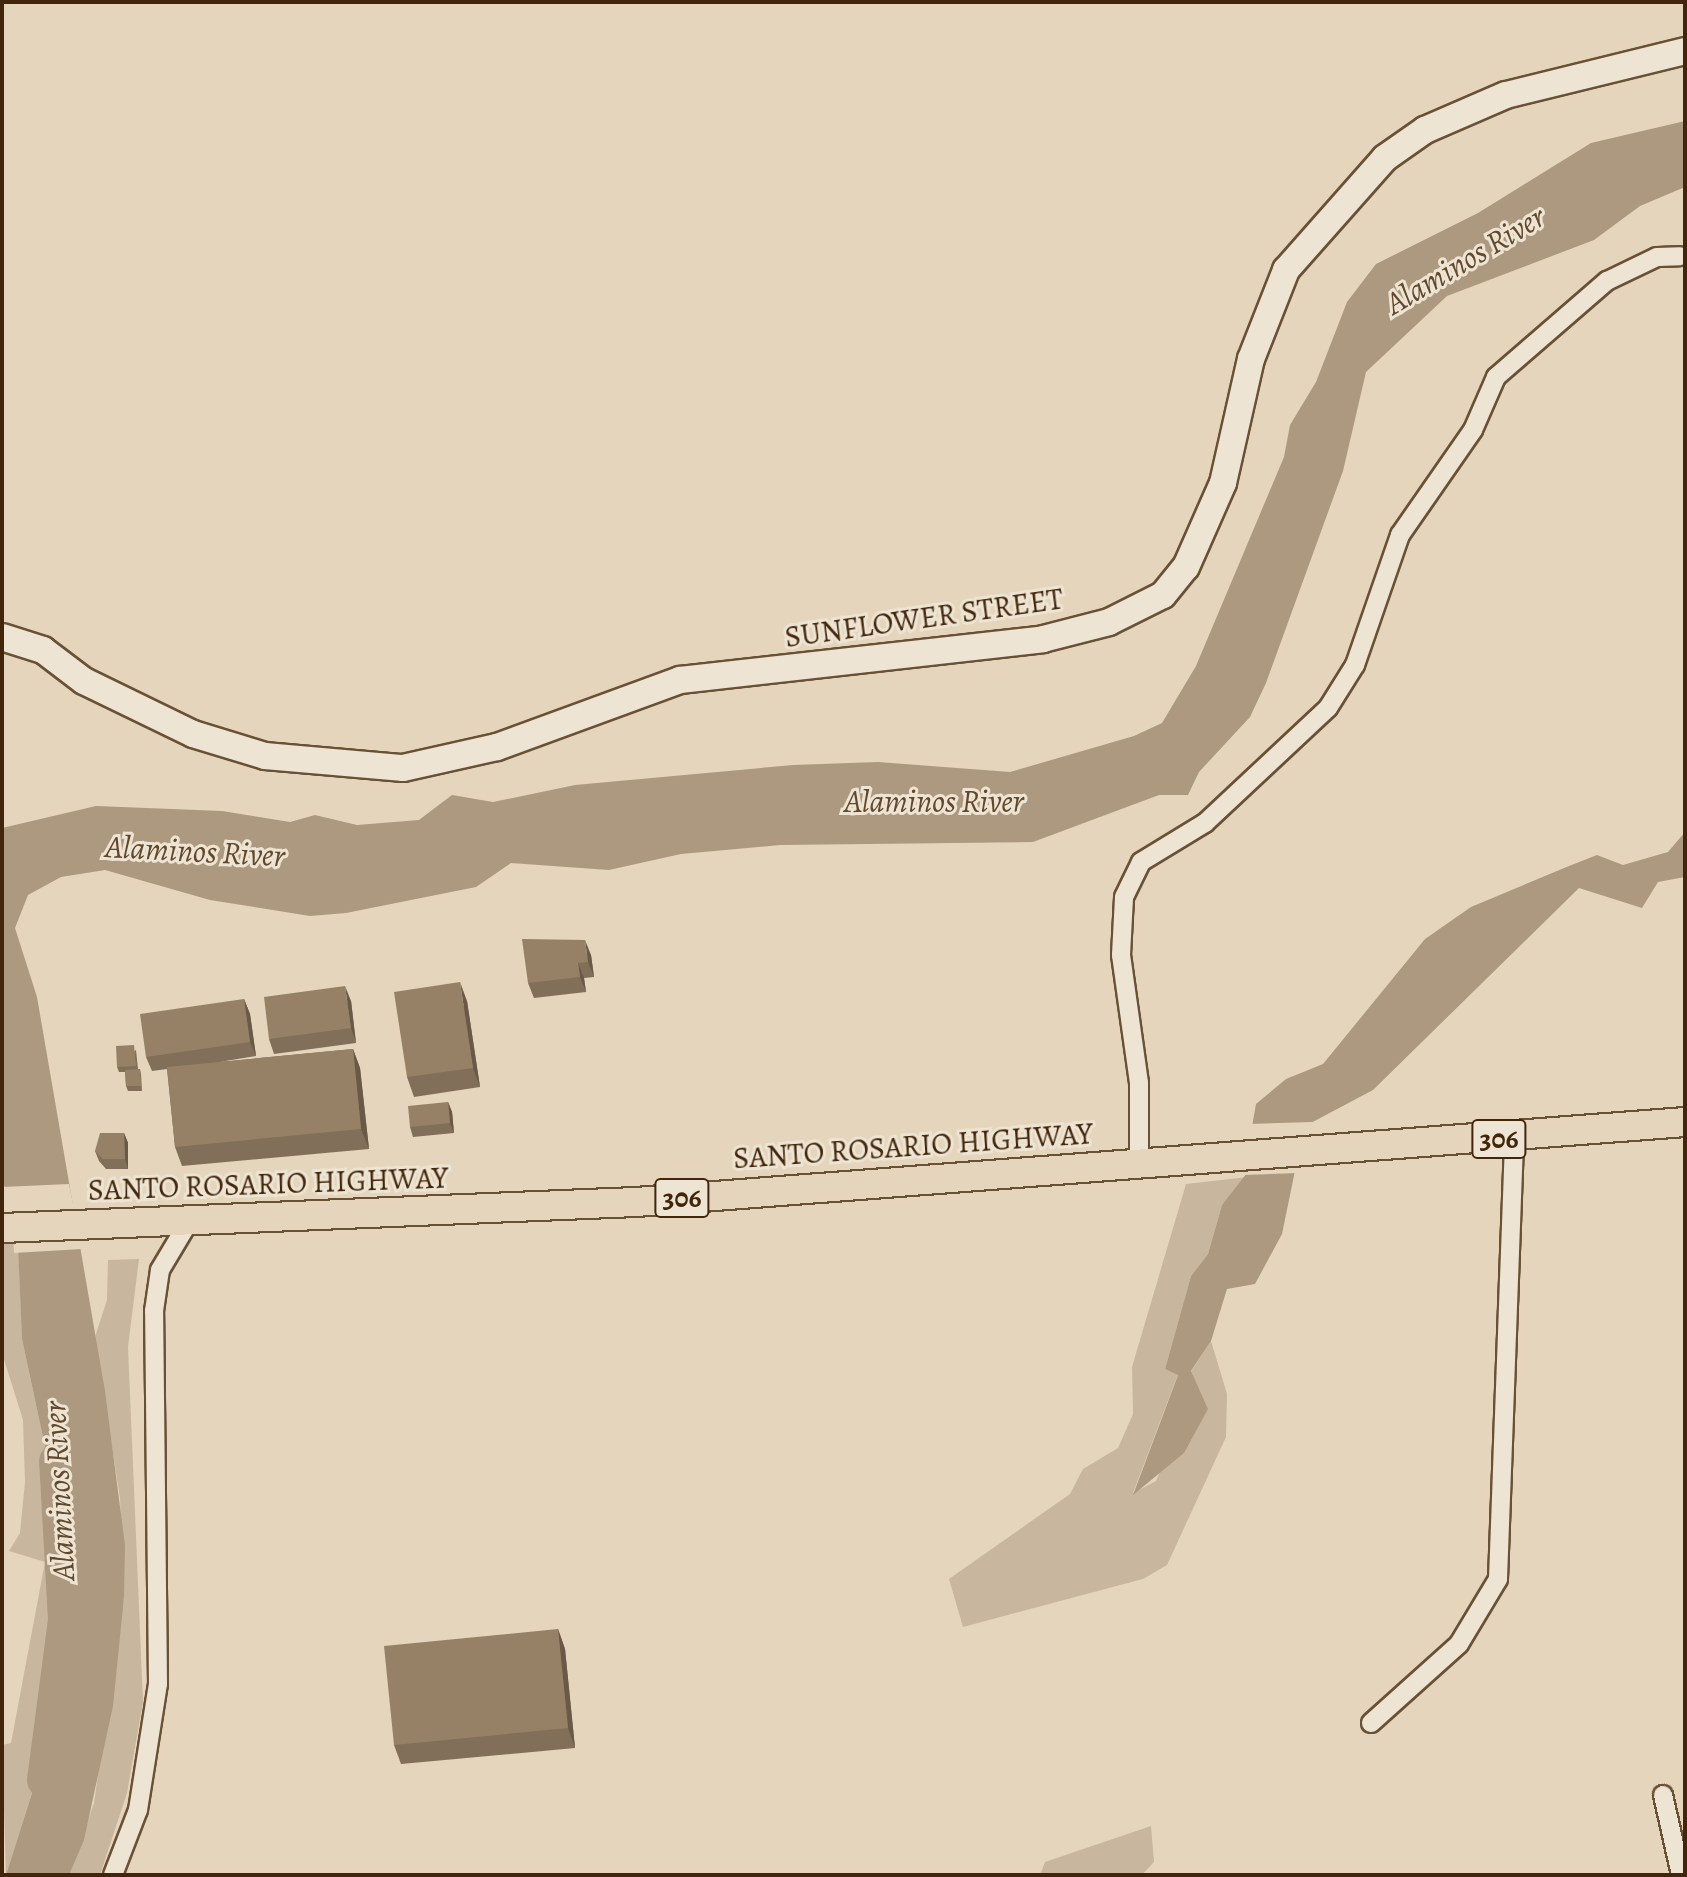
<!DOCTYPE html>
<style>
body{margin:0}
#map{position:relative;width:1687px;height:1877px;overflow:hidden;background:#e4d5bc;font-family:Alegreya,serif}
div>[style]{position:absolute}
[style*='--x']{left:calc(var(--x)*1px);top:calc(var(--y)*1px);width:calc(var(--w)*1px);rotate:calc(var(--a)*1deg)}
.green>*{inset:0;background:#c8b79e}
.water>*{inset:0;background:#ad997f}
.pier>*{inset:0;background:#e4d5bc}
.river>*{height:36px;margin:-18px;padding:0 18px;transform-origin:18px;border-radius:18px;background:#ad997f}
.roads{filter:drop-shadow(2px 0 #6a5136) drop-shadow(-2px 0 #6a5136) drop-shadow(0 2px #6a5136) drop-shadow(0 -2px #6a5136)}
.street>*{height:18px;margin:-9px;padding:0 9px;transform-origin:9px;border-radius:9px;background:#ede4d3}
.secondary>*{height:26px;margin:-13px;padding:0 13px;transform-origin:13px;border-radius:13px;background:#ede4d3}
.primary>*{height:28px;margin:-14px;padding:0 14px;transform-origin:14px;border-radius:14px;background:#e4d5bc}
.wall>*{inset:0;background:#816f59}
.shaded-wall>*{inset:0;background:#695a48}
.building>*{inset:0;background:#968167}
span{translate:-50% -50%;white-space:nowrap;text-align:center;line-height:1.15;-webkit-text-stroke:6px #ede4d3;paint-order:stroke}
.shield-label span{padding:2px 6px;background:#ede4d3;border:2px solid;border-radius:6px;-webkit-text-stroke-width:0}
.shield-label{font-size:28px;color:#42250a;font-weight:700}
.street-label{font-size:30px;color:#42250a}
.water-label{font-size:32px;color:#62482d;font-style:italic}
.frame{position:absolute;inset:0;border:4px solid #42250a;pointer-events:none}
</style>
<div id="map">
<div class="green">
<i style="clip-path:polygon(1248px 1177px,1222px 1205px,1208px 1254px,1191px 1276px,1165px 1369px,1178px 1374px,1133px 1493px,1156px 1481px,1197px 1386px,1191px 1372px,1211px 1341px,1227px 1394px,1226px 1437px,1167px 1565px,1143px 1579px,963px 1627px,949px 1579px,1070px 1494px,1083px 1469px,1118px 1448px,1133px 1414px,1132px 1367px,1186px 1184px)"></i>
<i style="clip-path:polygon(2px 1243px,18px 1243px,22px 1339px,72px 1573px,60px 1705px,6px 1875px,2px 1745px,11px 1743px,45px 1562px,9px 1551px,20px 1533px,25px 1482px,23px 1420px,2px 1353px)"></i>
<i style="clip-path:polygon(139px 1259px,128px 1347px,143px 1702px,127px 1793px,100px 1875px,69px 1875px,94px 1803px,124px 1597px,120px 1498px,95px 1337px,107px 1300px,108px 1260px)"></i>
<i style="clip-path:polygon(1151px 1826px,1154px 1862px,1142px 1875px,1040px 1875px,1045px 1862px)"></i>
</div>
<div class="water">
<i style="clip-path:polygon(1685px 121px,1685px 187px,1640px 206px,1594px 240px,1447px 296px,1366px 372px,1343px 471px,1266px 683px,1250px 717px,1199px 772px,1188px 795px,1159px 795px,1033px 842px,780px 845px,681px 854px,609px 870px,511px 863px,476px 887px,346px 913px,310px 916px,210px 900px,105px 870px,61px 877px,28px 895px,15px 928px,37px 997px,105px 1391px,125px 1545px,124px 1597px,113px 1706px,84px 1840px,69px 1875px,6px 1875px,60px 1705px,72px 1573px,22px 1339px,16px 1202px,2px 1183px,2px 828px,96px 806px,222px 811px,290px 822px,315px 815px,357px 825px,419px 820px,452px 795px,493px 802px,575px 785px,793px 765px,878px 762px,1010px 772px,1134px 736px,1162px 723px,1196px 666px,1284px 457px,1290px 425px,1316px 382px,1347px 302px,1376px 264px,1478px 213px,1591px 143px)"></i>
<i style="clip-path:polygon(1685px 832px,1685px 877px,1658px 882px,1642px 908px,1579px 888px,1373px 1090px,1290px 1134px,1250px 1138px,1256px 1104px,1286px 1079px,1323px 1064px,1425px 939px,1471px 907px,1569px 866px,1597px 855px,1623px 865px,1668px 852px)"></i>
<i style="clip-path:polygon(1297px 1161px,1282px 1234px,1255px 1284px,1227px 1289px,1211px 1341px,1191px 1371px,1208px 1409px,1184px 1453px,1133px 1495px,1178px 1375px,1165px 1369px,1191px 1276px,1208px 1254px,1222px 1205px,1254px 1164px)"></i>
</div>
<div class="pier">
<i style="clip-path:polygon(1313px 1122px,1291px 1138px,1246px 1138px,1249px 1124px)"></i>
<i style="clip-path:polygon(1301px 1160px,1298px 1173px,1244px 1175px,1251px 1162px)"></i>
<i style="clip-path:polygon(69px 1184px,82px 1249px,14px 1253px,12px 1204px,2px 1187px)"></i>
</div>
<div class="river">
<i style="--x:45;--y:1780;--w:161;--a:-82.5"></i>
<i style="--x:66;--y:1620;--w:159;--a:-93.2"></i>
</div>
<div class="roads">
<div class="street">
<i style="--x:1139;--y:1163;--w:80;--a:-90"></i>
<i style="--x:1139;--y:1083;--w:129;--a:-98"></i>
<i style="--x:1121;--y:955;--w:58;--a:-87"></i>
<i style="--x:1124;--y:897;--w:39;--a:-64"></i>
<i style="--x:1141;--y:862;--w:75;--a:-31.4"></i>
<i style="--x:1205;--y:823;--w:168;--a:-43.1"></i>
<i style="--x:1328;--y:708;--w:51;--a:-57.9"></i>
<i style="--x:1355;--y:665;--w:138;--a:-70.9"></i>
<i style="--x:1400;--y:535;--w:128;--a:-55.2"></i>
<i style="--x:1473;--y:430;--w:58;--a:-66.5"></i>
<i style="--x:1496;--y:377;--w:147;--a:-40.9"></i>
<i style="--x:1607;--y:281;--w:55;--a:-25.6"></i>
<i style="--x:1657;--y:257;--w:23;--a:-2"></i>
<i style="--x:1371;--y:1723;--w:118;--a:-41.9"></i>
<i style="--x:1459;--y:1644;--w:76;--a:-59"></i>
<i style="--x:1498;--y:1579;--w:441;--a:-87.9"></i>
<i style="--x:1663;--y:1795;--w:82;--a:77.3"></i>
<i style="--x:113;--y:1875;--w:70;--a:-69"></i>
<i style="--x:138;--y:1810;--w:128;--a:-81"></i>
<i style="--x:158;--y:1684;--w:373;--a:-90.6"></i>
<i style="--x:154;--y:1311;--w:41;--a:-81.7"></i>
<i style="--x:160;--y:1270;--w:55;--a:-59.2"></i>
</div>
<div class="secondary">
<i style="--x:2;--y:637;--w:43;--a:17.6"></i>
<i style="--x:43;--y:650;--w:51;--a:37.1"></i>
<i style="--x:84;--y:681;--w:121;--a:25.9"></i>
<i style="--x:193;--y:734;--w:75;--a:17"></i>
<i style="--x:265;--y:756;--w:139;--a:5"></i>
<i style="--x:403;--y:768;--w:96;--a:-12.6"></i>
<i style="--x:497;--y:747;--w:195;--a:-20.1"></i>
<i style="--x:680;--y:680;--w:365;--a:-6.4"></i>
<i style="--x:1043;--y:639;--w:68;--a:-14.4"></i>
<i style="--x:1109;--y:622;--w:60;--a:-26.6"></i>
<i style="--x:1163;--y:595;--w:36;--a:-51"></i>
<i style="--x:1186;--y:567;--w:92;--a:-66.2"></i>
<i style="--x:1223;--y:483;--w:127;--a:-77.3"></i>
<i style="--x:1251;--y:359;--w:96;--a:-68.5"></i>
<i style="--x:1286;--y:270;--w:149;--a:-48.5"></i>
<i style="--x:1385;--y:158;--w:49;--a:-35"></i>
<i style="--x:1425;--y:130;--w:88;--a:-23.4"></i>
<i style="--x:1506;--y:95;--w:184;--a:-13.8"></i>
</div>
<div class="primary">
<i style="--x:2;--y:1228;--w:635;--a:-2.35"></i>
<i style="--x:636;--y:1202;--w:1052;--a:-4.36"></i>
</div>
</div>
<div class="wall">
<i style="clip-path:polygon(591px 955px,594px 977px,584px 978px,586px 992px,534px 998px,528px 983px)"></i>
<i style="clip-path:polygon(244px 999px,250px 1014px,256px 1056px,219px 1062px,353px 1049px,360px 1068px,369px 1149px,182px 1166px,175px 1147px,167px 1069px,152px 1071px,146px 1057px)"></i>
<i style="clip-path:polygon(351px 1001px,356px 1043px,274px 1054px,269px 1039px)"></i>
<i style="clip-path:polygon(467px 1001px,480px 1087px,414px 1097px,407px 1077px)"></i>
<i style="clip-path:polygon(136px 1050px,138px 1069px,140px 1069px,141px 1074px,142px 1091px,128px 1091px,126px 1086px,125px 1072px,119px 1072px,117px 1067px)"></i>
<i style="clip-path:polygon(448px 1102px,452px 1112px,454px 1133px,413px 1137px,410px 1127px)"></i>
<i style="clip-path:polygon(124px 1133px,128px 1143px,128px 1169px,106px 1169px,99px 1161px,95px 1151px)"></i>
<i style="clip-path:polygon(558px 1629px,565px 1649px,575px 1748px,401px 1764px,394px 1745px)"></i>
</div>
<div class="shaded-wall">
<i style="clip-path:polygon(585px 940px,591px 955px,594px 977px,588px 962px)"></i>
<i style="clip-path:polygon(578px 963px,584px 978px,586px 992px,580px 977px)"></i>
<i style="clip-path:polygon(460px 982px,467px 1001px,480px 1087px,473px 1068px)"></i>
<i style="clip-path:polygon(345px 986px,351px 1001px,356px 1043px,351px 1028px)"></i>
<i style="clip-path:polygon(244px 999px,250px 1014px,256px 1056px,250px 1042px)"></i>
<i style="clip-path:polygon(353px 1049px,360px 1068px,369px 1149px,361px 1129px)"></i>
<i style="clip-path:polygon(448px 1102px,452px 1112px,454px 1133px,450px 1123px)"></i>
<i style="clip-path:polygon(124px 1133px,128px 1143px,128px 1169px,125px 1159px)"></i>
<i style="clip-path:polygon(558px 1629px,565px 1649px,575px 1748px,568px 1728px)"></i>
</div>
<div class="building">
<i style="clip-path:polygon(522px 939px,585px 940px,588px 962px,578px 963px,580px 977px,528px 983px)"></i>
<i style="clip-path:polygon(460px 982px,473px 1068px,407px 1077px,394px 992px)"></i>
<i style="clip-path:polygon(345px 986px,351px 1028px,269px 1039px,264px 997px)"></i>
<i style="clip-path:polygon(244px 999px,250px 1042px,146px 1057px,140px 1014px)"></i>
<i style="clip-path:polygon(134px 1045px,136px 1066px,117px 1067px,116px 1046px)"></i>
<i style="clip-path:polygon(353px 1049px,361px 1129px,175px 1147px,167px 1067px)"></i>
<i style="clip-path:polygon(140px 1069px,141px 1086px,126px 1086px,125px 1070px)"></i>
<i style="clip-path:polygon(448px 1102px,450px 1123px,410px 1127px,408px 1106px)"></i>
<i style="clip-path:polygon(100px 1133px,124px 1133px,125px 1159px,103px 1159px,95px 1151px)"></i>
<i style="clip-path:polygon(558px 1629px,568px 1728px,394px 1745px,384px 1646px)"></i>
</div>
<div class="shield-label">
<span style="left:1499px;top:1139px">306</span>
<span style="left:682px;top:1198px">306</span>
</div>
<div class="street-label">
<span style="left:924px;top:618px;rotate:-8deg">SUNFLOWER STREET</span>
<span style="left:913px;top:1146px;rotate:-4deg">SANTO ROSARIO HIGHWAY</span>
<span style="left:268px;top:1184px;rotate:-2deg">SANTO ROSARIO HIGHWAY</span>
</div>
<div class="water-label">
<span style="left:1465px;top:260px;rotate:-31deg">Alaminos River</span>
<span style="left:934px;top:801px">Alaminos River</span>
<span style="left:195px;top:851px;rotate:3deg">Alaminos River</span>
<span style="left:59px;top:1491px;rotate:-93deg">Alaminos River</span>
</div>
<div class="frame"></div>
</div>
